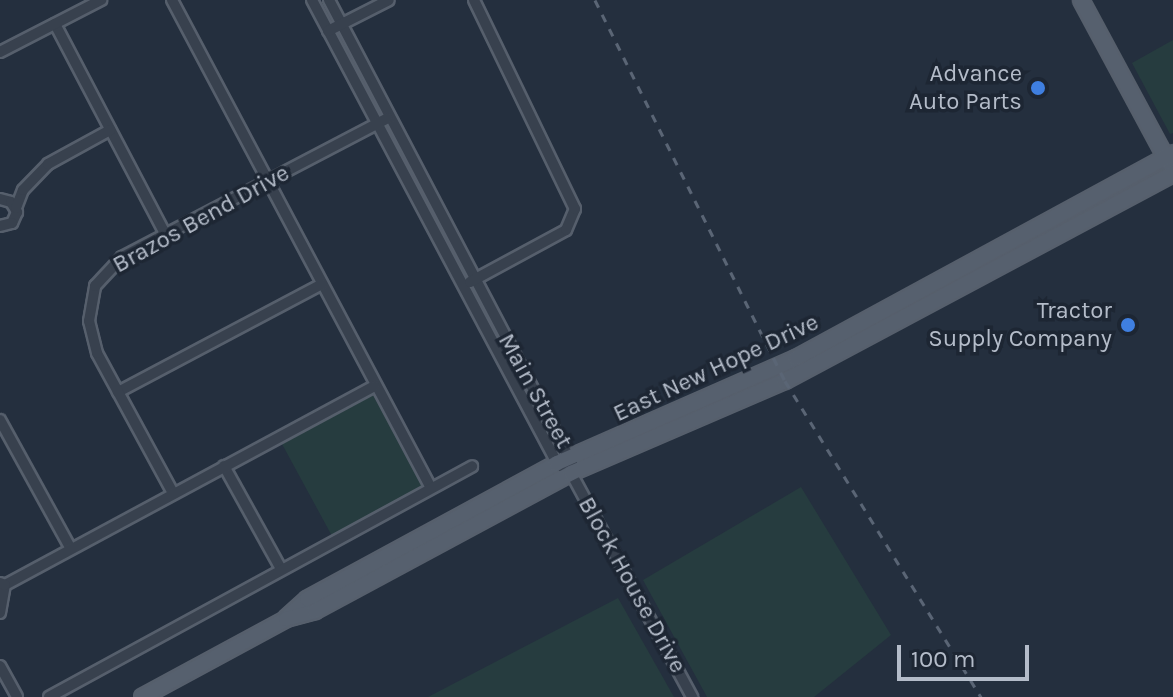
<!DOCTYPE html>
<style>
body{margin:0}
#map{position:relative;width:1173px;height:697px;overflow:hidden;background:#242f3e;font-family:Karla,sans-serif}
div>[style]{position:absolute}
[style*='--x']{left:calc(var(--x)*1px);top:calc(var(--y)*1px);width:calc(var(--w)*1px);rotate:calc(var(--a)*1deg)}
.green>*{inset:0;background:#263c3f}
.roads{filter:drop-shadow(2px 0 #565f6c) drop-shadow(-2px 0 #565f6c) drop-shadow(0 2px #565f6c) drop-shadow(0 -2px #565f6c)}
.minor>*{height:10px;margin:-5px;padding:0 5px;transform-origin:5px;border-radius:5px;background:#38414e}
.major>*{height:14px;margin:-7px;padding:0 7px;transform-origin:7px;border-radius:7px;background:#56606e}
.rail>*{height:3px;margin-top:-1.5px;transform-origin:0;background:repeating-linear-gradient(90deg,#5a6575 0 8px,transparent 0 16px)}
.dots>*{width:22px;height:22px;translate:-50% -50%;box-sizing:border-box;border:4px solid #1d2633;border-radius:50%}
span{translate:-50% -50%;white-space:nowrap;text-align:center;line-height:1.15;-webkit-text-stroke:7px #1d2633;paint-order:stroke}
.poi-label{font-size:24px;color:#b4bcc9}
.right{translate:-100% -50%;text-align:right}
.street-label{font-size:24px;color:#b4bcc9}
.scale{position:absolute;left:897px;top:645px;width:132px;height:36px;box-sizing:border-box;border:4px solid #b4bcc9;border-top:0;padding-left:10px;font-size:24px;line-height:28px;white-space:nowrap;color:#b4bcc9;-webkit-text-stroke:6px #1d2633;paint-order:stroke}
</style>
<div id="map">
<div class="green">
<i style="clip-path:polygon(1173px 40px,1173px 133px,1170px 134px,1132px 63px)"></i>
<i style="clip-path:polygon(373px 395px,423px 485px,332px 536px,282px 444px)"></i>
<i style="clip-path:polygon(801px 487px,891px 635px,814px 697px,707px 697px,643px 580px)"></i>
<i style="clip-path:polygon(618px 598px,674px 697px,428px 697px)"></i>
</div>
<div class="roads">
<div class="minor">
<i style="--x:172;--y:0;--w:552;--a:62.04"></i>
<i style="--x:312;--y:0;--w:524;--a:62.11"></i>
<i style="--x:557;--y:463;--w:17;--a:36"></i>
<i style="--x:571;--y:473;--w:255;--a:61.6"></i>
<i style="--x:329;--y:0;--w:523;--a:62.31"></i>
<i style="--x:55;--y:24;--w:238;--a:62.3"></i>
<i style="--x:328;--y:31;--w:68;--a:-26.9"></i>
<i style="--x:0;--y:52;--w:114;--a:-27.2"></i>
<i style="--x:0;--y:199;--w:11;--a:15"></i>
<i style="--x:11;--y:202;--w:12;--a:59"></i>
<i style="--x:17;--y:212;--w:12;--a:114"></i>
<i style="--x:12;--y:223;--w:12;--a:166"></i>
<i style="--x:16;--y:208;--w:19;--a:-69"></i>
<i style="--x:23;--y:190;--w:36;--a:-46"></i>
<i style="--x:48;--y:164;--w:71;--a:-28.7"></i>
<i style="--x:470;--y:282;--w:109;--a:-28.4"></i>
<i style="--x:566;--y:230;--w:23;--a:-67"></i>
<i style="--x:575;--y:209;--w:232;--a:-115.8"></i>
<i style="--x:118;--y:392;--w:231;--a:-27.9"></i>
<i style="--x:0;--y:420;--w:147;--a:61.2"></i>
<i style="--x:224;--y:466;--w:118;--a:61"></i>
<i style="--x:173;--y:493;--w:159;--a:-118.5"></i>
<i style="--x:97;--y:353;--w:33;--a:-104"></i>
<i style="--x:89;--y:321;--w:36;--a:-80"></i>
<i style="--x:95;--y:286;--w:40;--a:-47"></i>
<i style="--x:122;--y:257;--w:300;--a:-27.6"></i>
<i style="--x:5;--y:585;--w:420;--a:-28.3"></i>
<i style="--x:0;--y:613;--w:28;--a:-80"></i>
<i style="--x:5;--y:585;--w:5;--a:-158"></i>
<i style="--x:0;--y:666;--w:35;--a:61"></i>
<i style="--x:49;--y:697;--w:482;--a:-28.6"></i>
</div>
<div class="major">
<i style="--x:1081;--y:0;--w:187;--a:61.7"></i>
<i style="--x:286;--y:618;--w:28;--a:-42"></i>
<i style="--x:307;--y:599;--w:285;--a:-28.5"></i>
<i style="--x:557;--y:463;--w:261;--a:-23.7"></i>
<i style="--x:796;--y:358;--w:429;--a:-28.5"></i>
<i style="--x:142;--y:697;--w:164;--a:-28.4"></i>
<i style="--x:286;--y:619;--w:30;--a:-15"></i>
<i style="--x:315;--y:611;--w:291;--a:-28.3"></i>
<i style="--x:571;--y:473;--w:233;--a:-23.3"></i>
<i style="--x:785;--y:381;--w:440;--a:-28.1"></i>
</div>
</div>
<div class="rail">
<i style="--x:595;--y:0;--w:426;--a:63.5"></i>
<i style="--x:785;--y:381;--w:372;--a:58.2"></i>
</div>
<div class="dots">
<i style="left:1038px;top:88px;background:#3f7fe0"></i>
<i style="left:1128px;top:325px;background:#3f7fe0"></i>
</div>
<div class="poi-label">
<span class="right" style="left:1022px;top:88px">Advance<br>Auto Parts</span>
<span class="right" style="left:1112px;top:325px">Tractor<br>Supply Company</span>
</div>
<div class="street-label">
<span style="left:201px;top:219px;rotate:-29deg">Brazos Bend Drive</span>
<span style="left:716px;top:368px;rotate:-25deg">East New Hope Drive</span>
<span style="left:535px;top:391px;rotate:61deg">Main Street</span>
<span style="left:632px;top:585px;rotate:61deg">Block House Drive</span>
</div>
<div class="scale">100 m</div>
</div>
